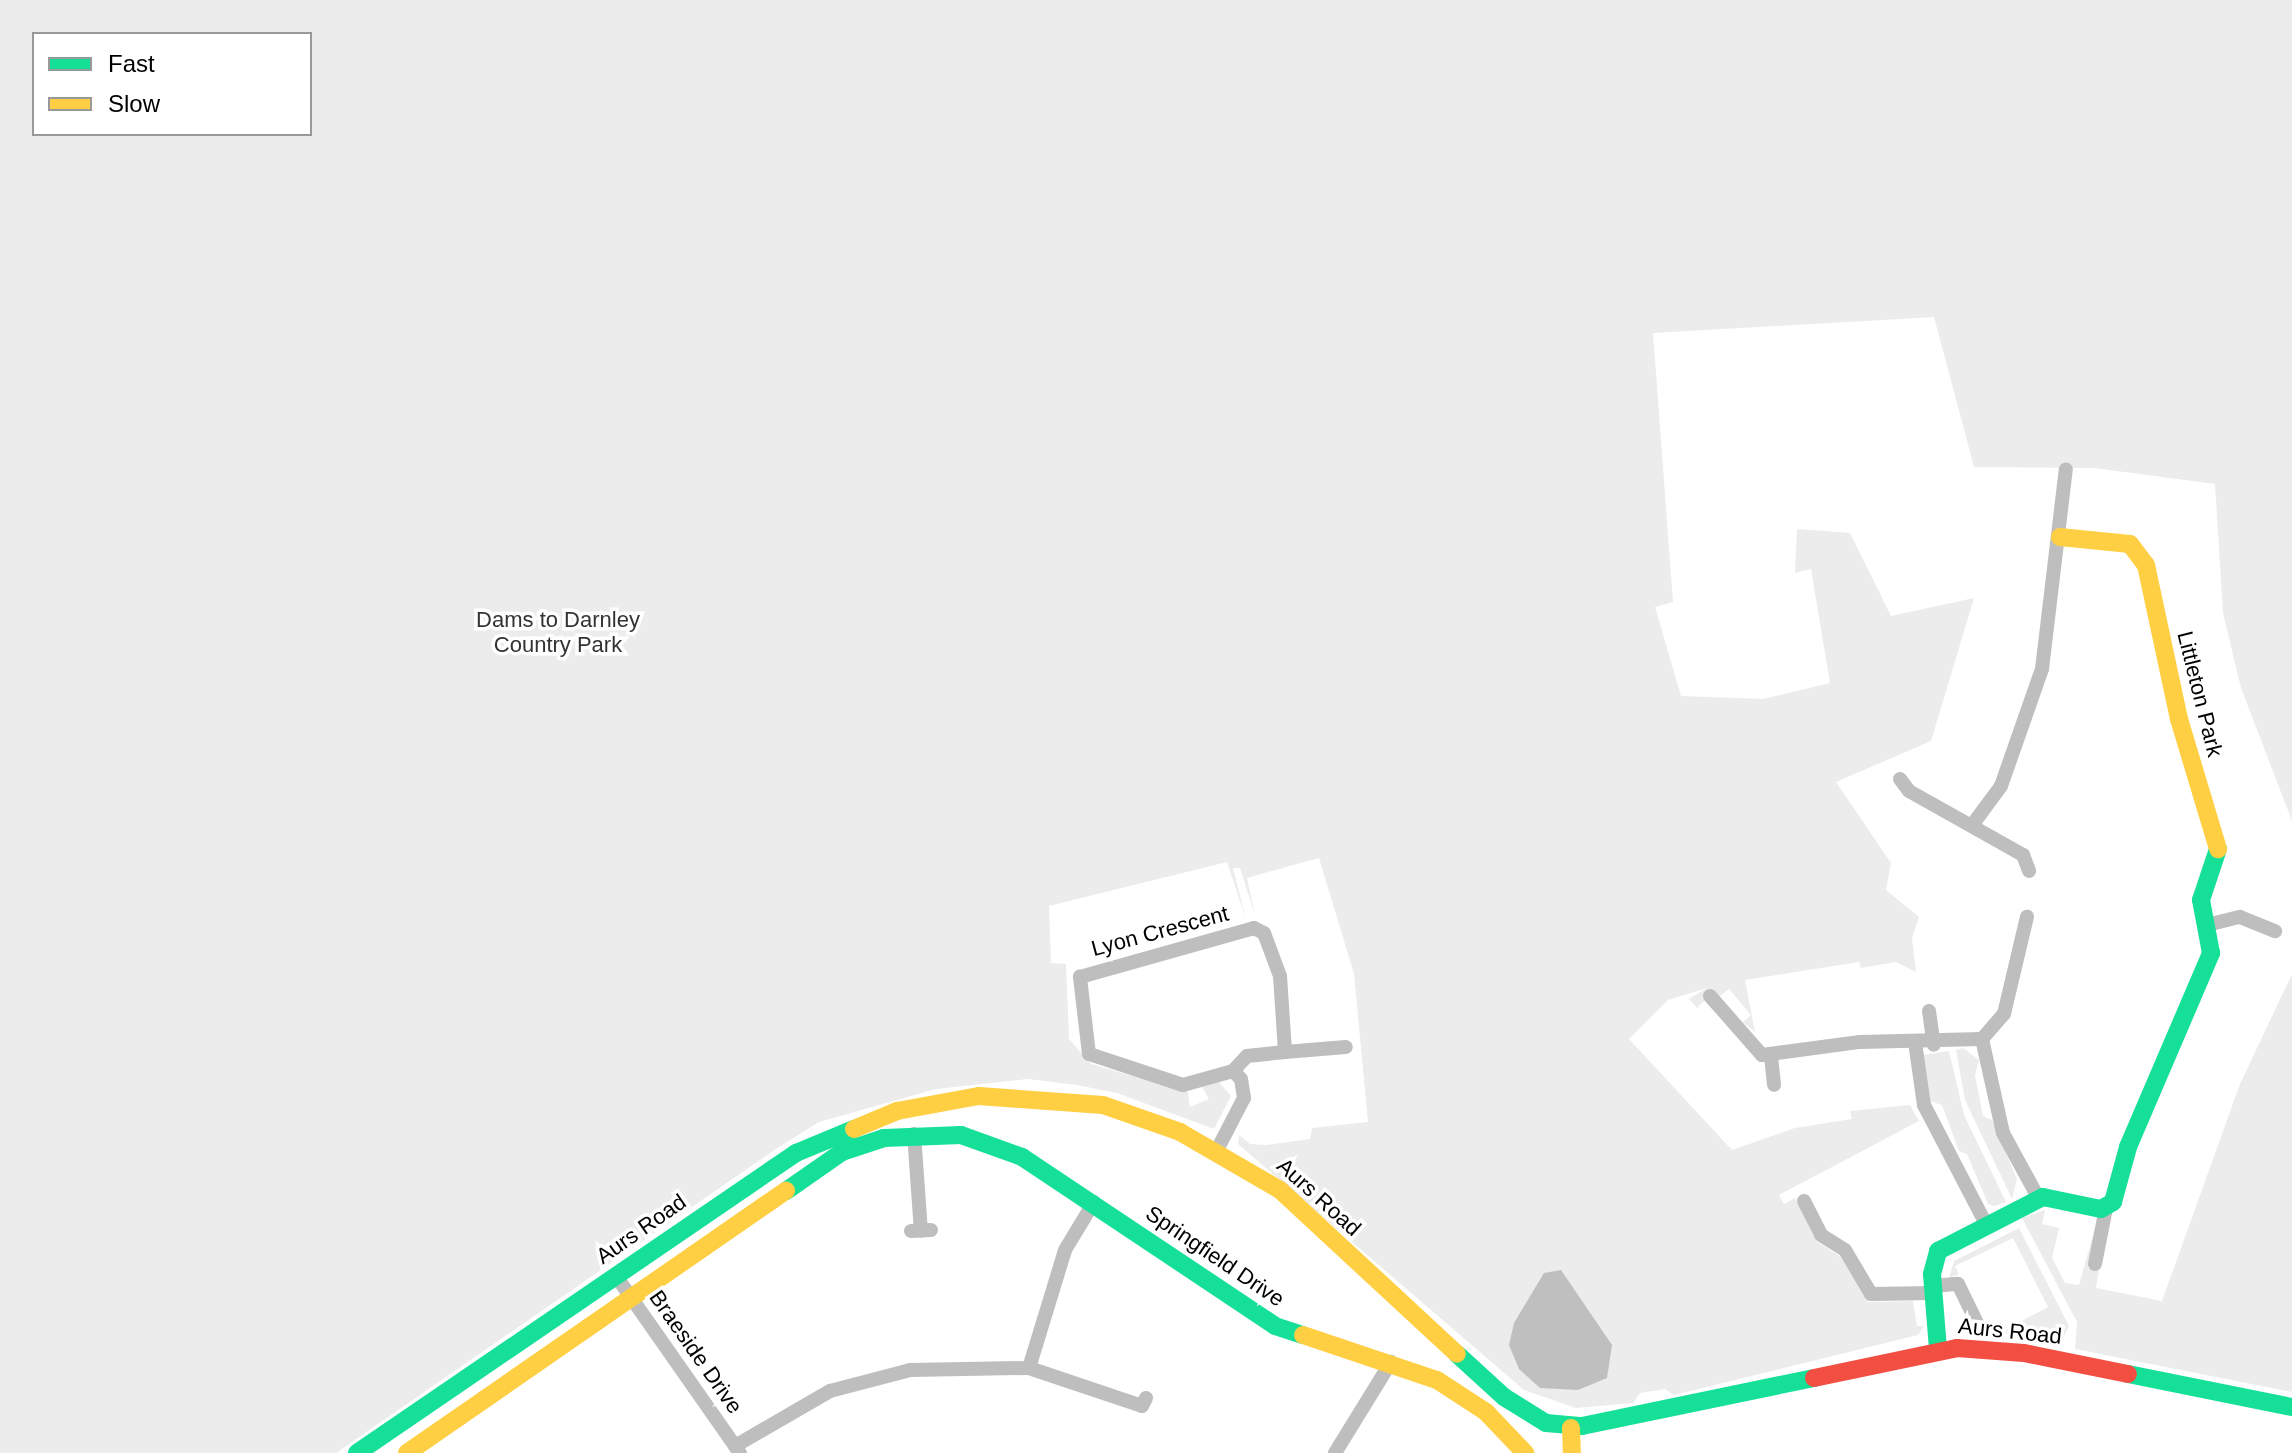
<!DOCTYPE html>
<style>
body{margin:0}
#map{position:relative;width:2292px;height:1453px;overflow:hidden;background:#fff;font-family:Helvetica,sans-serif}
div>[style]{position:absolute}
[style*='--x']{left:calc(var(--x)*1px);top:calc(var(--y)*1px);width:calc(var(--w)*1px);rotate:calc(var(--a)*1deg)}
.green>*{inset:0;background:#ececec}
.water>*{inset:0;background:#bfbfbf}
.street>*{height:14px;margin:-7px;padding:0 7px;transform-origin:7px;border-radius:7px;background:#bebebe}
.fast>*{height:18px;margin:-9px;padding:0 9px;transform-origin:9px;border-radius:9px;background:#16e098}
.slow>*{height:18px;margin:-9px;padding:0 9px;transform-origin:9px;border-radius:9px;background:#ffcf43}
.jam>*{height:18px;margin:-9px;padding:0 9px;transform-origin:9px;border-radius:9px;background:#f24e42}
span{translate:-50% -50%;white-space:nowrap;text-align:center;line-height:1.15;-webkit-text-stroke:7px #fff;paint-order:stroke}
.park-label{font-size:22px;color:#333}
.street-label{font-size:22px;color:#000}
.legend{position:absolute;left:32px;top:32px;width:280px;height:104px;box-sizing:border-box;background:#fff;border:2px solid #999;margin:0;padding:10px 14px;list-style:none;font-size:24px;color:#000}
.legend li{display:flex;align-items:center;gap:16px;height:40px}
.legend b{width:40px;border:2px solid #999}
</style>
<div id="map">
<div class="green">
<i style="clip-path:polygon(evenodd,0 0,2292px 0,2292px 821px,2241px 688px,2223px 613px,2215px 484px,2094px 468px,1974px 467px,1934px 317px,1653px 333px,1673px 602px,1655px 607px,1681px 696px,1763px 699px,1830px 683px,1811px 569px,1795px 573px,1797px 529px,1850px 533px,1891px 616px,1974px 598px,1931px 741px,1836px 782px,1891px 863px,1886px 890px,1919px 917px,1912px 938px,1916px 972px,1896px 962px,1861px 968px,1859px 962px,1745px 980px,1755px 1032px,1743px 1022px,1751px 1015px,1729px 989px,1720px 996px,1714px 991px,1697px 1008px,1689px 999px,1707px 988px,1668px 1000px,1629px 1039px,1732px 1150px,1795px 1128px,1852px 1119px,1850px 1111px,1910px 1105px,1919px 1121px,1779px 1195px,1784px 1204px,1795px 1198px,1817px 1242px,1841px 1257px,1868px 1302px,1913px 1301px,1917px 1326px,1924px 1326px,1918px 1335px,1674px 1395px,1665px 1389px,1640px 1393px,1633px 1403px,1576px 1408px,1524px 1390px,1238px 1144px,1239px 1135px,1250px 1144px,1266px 1145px,1310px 1139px,1312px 1128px,1368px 1122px,1354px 974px,1319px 858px,1247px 878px,1255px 915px,1240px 868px,1233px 868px,1246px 919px,1227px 862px,1049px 906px,1051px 963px,1066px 964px,1069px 1039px,1091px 1064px,1188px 1092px,1190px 1107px,1209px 1099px,1202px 1087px,1219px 1082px,1231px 1096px,1214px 1129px,1117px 1093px,1077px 1085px,1028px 1079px,936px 1089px,819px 1122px,779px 1147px,336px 1453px,0 1453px,0 0,34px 34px,310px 34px,310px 134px,34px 134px,34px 34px)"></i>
<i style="clip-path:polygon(2292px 974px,2292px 1392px,2075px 1349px,2077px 1322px,2022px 1218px,2045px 1210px,2042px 1224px,2059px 1228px,2052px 1258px,2065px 1283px,2079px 1285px,2097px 1221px,2088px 1268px,2099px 1271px,2096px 1288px,2162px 1301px,2240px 1084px)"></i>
<i style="clip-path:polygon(1963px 1048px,1979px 1060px,1975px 1075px,1983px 1116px,1992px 1120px,2017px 1179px,2012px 1199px,1965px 1100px,1956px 1050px)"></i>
<i style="clip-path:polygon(1949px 1051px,1964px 1115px,2006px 1202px,1995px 1206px,1988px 1204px,1967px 1154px,1959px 1151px,1942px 1105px,1930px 1101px,1923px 1055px)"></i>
<i style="clip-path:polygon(2019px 1228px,2069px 1326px,2062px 1340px,2000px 1333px,2048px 1307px,2013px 1238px,1955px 1266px,1959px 1274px,1949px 1278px,1954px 1261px)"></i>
</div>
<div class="water">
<i style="clip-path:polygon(1561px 1270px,1612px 1345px,1607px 1378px,1578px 1390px,1540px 1388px,1519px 1369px,1509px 1345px,1514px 1323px,1544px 1273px)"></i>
</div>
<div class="street">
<i style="--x:1900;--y:779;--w:15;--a:53"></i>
<i style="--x:1909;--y:791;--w:131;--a:29.3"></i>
<i style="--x:2023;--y:855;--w:17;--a:69"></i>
<i style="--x:1973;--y:824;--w:47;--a:-53.6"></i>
<i style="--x:2001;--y:786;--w:124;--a:-70.7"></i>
<i style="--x:2042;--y:669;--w:201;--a:-83.2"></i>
<i style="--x:2207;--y:925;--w:34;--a:-14"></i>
<i style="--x:2240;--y:917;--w:38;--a:22"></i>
<i style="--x:1710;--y:996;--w:79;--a:48.6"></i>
<i style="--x:1762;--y:1055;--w:99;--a:-7.6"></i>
<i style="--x:1860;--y:1042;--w:122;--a:-1.4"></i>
<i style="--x:1982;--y:1039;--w:33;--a:-49"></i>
<i style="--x:2004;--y:1014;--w:100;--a:-76.7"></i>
<i style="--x:1929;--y:1011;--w:34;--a:82"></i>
<i style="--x:1982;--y:1039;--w:96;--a:77.4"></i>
<i style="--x:2003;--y:1133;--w:75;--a:61.4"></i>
<i style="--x:1915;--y:1042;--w:64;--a:81.9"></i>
<i style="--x:1924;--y:1105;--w:136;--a:62.5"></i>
<i style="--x:1285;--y:1052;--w:61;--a:-4.7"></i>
<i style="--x:1771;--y:1056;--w:29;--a:84"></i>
<i style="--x:914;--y:1134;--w:97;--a:85.9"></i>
<i style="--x:1217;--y:1150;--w:59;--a:-62.6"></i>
<i style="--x:1244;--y:1098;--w:19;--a:-99"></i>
<i style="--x:1241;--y:1079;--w:11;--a:-135"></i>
<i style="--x:1233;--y:1071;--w:52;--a:164.4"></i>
<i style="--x:1183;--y:1085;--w:99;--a:-161.7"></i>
<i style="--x:1089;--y:1054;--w:78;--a:-96.7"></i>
<i style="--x:1080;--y:977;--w:181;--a:-15.7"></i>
<i style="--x:1254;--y:928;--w:11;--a:27"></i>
<i style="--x:1264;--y:933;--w:46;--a:69.6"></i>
<i style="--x:1280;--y:976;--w:76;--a:86.2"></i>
<i style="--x:1285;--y:1052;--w:38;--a:174"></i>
<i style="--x:1247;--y:1056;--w:21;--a:133"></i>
<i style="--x:1804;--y:1201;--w:38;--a:63"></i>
<i style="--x:1821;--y:1235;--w:28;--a:32"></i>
<i style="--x:1845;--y:1250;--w:51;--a:59.4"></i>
<i style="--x:1871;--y:1294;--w:62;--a:-0.9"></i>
<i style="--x:911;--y:1231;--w:20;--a:-3"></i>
<i style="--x:2095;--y:1264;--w:57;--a:-78.9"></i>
<i style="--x:616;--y:1276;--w:216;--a:55"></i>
<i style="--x:1933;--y:1286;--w:25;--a:-5"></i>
<i style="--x:1958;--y:1284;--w:46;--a:64"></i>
<i style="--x:1029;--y:1368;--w:123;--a:-73"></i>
<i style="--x:1065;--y:1250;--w:56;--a:-58.9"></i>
<i style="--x:735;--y:1446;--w:110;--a:-30.1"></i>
<i style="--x:830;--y:1391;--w:83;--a:-14.7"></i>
<i style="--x:910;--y:1370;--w:119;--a:-1"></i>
<i style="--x:1029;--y:1368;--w:119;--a:18.6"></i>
<i style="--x:1142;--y:1406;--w:9;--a:-63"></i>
<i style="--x:1335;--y:1453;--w:107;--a:-58.4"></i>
</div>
<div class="fast">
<i style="--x:786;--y:1191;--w:68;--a:-34.9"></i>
<i style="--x:842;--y:1152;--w:44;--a:-18.4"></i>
<i style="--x:884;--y:1138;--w:77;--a:-2.2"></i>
<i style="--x:961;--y:1135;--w:65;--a:19.8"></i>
<i style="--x:1022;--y:1157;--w:304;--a:33.7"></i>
<i style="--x:1275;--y:1326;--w:29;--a:18"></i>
<i style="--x:1938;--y:1349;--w:75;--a:-94.6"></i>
<i style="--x:1932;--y:1274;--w:24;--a:-75"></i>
<i style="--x:1938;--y:1251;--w:118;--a:-27.2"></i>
<i style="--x:2043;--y:1197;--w:59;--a:11.7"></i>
<i style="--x:2101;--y:1209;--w:14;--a:-30"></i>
<i style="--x:2113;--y:1202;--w:57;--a:-74.7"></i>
<i style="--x:2128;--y:1147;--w:211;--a:-66.8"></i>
<i style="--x:2211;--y:953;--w:54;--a:-100.7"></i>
<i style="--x:2201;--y:900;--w:54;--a:-71.6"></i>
<i style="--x:1457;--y:1354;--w:64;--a:42.5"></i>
<i style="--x:1504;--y:1397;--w:49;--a:31.8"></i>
<i style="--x:1546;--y:1423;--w:36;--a:5"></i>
<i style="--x:1582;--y:1426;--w:237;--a:-11.7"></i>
<i style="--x:2128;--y:1374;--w:167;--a:11.4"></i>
<i style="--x:357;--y:1453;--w:532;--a:-34.35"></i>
<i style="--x:796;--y:1153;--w:63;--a:-22.5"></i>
</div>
<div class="slow">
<i style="--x:2060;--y:537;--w:70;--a:5.7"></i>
<i style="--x:2130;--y:544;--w:26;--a:53"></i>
<i style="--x:2146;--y:565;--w:157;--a:77.9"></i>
<i style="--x:2179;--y:719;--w:136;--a:73.3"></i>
<i style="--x:854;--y:1129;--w:47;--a:-22.7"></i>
<i style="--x:897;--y:1111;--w:83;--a:-10.4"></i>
<i style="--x:979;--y:1096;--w:124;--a:4.2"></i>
<i style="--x:1103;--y:1105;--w:82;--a:19.3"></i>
<i style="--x:1180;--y:1132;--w:116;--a:30.1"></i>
<i style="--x:1280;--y:1190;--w:241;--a:42.8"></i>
<i style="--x:1303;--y:1335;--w:141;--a:18.6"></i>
<i style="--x:1437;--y:1380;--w:59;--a:33.1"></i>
<i style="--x:1486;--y:1412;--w:57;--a:46.4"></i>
<i style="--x:1571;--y:1428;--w:25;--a:88"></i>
<i style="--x:407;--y:1453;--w:461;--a:-34.7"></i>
</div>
<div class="jam">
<i style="--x:1814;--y:1378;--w:146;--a:-11.8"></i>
<i style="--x:1957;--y:1348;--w:67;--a:4.3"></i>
<i style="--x:2024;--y:1353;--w:106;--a:11.4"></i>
</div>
<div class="park-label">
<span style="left:558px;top:632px">Dams to Darnley<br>Country Park</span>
</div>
<div class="street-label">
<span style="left:2200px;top:694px;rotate:76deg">Littleton Park</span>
<span style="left:1160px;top:931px;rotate:-15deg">Lyon Crescent</span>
<span style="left:1319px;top:1197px;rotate:42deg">Aurs Road</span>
<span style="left:641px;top:1229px;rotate:-35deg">Aurs Road</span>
<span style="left:1215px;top:1256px;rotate:34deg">Springfield Drive</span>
<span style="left:2010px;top:1331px;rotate:6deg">Aurs Road</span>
<span style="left:696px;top:1352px;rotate:55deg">Braeside Drive</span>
</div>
<ul class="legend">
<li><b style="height:10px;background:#16e098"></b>Fast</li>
<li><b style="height:10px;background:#ffcf43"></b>Slow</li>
</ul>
</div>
